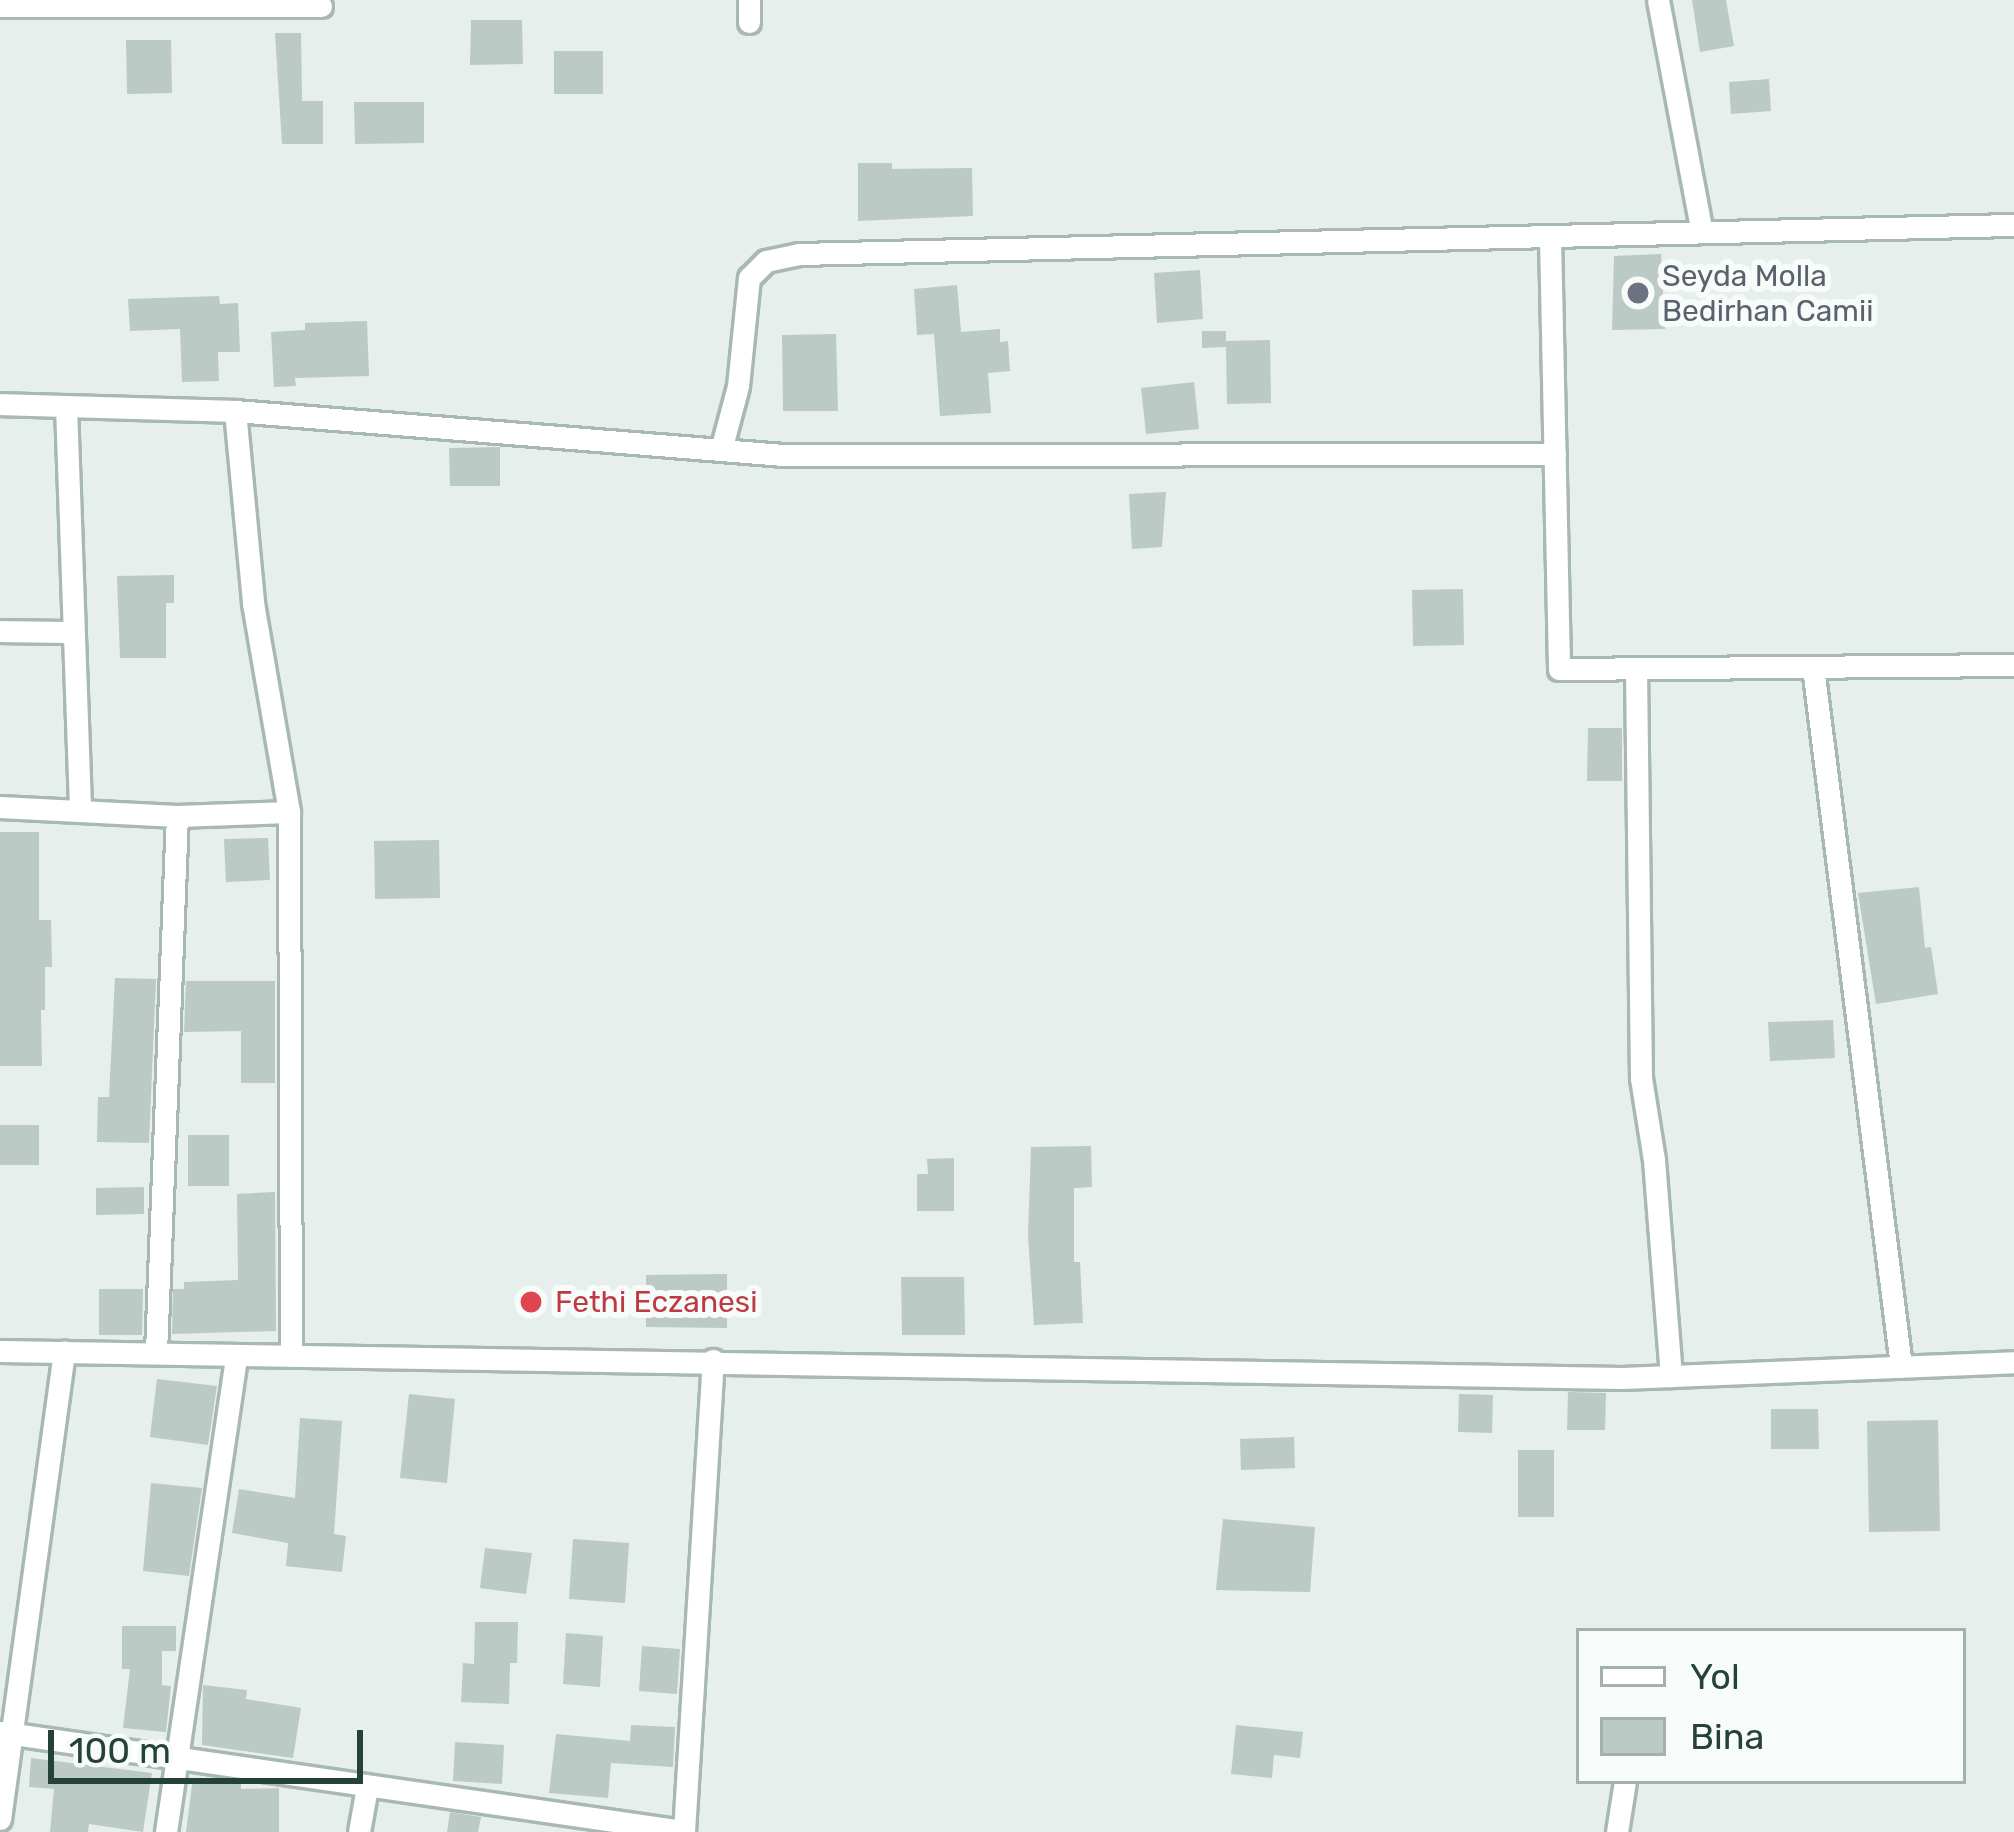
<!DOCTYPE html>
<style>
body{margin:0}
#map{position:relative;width:2014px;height:1832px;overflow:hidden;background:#e6efeb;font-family:Rubik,sans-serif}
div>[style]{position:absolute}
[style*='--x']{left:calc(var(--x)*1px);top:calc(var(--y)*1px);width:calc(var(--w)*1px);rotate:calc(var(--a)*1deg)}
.building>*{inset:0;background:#bbcac4}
.roads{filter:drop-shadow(3px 0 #a8b8b2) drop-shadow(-3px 0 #a8b8b2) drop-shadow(0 3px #a8b8b2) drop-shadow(0 -3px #a8b8b2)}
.minor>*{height:21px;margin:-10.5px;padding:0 10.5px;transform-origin:10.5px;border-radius:10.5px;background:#fff}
.dots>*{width:33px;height:33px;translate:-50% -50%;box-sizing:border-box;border:6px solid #f7fbf9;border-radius:50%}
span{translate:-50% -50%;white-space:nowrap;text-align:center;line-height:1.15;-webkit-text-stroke:12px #f7fbf9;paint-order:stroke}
.worship-label{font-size:30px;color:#5b616d}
.left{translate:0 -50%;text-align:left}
.health-label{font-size:30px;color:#be3a42}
.legend{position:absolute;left:1576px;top:1628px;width:390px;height:156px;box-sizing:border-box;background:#f7fbf9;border:3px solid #a3b1ad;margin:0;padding:15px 21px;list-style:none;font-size:36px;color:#24423a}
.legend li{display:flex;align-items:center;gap:24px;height:60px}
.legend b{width:60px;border:3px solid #a3b1ad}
.scale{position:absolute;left:48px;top:1730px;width:315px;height:54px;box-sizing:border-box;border:6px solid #24423a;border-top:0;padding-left:15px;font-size:36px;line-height:42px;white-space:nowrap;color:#24423a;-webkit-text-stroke:9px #f7fbf9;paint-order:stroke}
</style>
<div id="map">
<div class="building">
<i style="clip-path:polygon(1692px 0,1726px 0,1734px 46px,1700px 52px)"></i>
<i style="clip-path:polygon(471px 20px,522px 20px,523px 64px,470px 65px)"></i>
<i style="clip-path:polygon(275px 33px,301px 33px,302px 101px,323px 101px,323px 144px,282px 144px)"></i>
<i style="clip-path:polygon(126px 40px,171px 40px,172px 93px,127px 94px)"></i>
<i style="clip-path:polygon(554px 51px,603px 51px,603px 94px,554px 94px)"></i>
<i style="clip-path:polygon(1769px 79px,1771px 111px,1731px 114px,1729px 82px)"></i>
<i style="clip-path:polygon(354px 102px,424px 102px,424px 143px,355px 144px)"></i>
<i style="clip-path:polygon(858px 163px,892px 163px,892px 169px,972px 168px,973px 216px,858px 221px)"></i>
<i style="clip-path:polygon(1661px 254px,1665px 329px,1612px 330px,1614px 256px)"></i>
<i style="clip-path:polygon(1200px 270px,1203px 319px,1157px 323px,1154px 273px)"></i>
<i style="clip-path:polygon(957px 285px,961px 332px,1000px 329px,1000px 342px,1008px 341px,1010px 371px,988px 373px,991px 413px,940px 416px,934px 334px,917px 335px,914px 289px)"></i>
<i style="clip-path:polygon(219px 296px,220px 304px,238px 303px,240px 352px,218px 352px,219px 381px,182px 382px,180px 329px,130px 331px,128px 299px)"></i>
<i style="clip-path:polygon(367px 321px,369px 376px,295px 378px,296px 386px,274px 387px,271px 332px,305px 330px,305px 323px)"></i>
<i style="clip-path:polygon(1202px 331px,1226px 331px,1226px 341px,1270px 340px,1271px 403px,1227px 404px,1226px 347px,1202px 348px)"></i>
<i style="clip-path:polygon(836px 334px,838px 411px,783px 411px,782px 335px)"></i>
<i style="clip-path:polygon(1194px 382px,1199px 429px,1146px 434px,1141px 388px)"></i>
<i style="clip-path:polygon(500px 447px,500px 486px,450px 486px,449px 448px)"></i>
<i style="clip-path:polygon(1166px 492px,1162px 547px,1132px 549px,1129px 494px)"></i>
<i style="clip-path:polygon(174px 575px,174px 603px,166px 603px,166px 658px,120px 658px,117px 576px)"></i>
<i style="clip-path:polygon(1463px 589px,1464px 645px,1413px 646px,1412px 590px)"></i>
<i style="clip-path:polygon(1588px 728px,1622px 728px,1622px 781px,1587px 781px)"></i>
<i style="clip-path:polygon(0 832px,39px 832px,39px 920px,51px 920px,52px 967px,45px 967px,45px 1010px,41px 1010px,42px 1066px,0 1066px)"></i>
<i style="clip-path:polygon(268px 838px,270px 880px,226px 882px,224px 839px)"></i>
<i style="clip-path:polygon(439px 840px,440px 898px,375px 899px,374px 841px)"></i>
<i style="clip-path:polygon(1919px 887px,1925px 948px,1931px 947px,1938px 994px,1876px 1004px,1858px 893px)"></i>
<i style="clip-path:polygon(115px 978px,156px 979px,149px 1143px,97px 1142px,98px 1097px,109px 1097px)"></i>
<i style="clip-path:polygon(186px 981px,275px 981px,275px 1083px,241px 1083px,241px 1031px,184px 1032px)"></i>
<i style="clip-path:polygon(1833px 1020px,1835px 1058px,1770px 1061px,1768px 1022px)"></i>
<i style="clip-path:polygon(0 1125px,39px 1125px,39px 1165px,0 1165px)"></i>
<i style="clip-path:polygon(188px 1135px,229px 1135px,229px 1186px,188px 1186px)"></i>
<i style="clip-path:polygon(1091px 1146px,1092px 1187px,1074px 1188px,1074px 1262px,1080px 1262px,1083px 1323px,1034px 1325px,1028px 1235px,1031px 1147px)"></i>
<i style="clip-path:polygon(954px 1158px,954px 1211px,917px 1211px,917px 1174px,928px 1174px,927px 1159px)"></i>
<i style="clip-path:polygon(144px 1187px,144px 1214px,96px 1215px,96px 1188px)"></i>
<i style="clip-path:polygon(275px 1192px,276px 1331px,172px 1334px,173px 1289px,184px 1289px,184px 1282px,238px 1280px,237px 1194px)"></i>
<i style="clip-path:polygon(727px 1274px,727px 1328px,646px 1327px,646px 1275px)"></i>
<i style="clip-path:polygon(901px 1277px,964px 1277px,965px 1335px,902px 1335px)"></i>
<i style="clip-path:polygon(99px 1289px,143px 1289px,142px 1335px,99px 1335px)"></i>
<i style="clip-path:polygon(157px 1379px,217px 1386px,208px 1445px,150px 1437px)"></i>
<i style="clip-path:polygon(1568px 1392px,1606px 1393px,1605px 1430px,1567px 1430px)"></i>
<i style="clip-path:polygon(409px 1394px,455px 1399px,447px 1483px,400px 1478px)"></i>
<i style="clip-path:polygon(1459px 1394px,1493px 1395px,1492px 1433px,1458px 1432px)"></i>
<i style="clip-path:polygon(1771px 1409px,1818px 1409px,1819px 1449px,1771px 1449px)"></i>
<i style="clip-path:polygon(300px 1418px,342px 1421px,334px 1534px,346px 1536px,342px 1572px,286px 1566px,288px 1543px,232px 1533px,239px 1489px,295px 1498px)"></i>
<i style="clip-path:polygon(1938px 1420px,1940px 1531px,1869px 1532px,1867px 1421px)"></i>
<i style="clip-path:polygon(1294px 1437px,1295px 1468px,1241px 1470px,1240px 1439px)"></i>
<i style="clip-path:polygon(1518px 1450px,1554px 1450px,1554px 1517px,1518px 1517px)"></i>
<i style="clip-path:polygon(151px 1483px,202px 1488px,189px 1576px,143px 1571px)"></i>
<i style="clip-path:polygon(1223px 1519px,1315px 1527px,1310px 1592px,1216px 1590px)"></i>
<i style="clip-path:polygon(573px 1539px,629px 1543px,625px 1603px,569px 1599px)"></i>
<i style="clip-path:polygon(485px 1548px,532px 1553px,526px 1594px,480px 1588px)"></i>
<i style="clip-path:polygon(475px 1622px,518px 1622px,517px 1663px,510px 1663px,509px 1704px,461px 1702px,463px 1663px,474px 1664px)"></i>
<i style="clip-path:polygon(122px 1626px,176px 1626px,176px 1651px,162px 1651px,162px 1685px,171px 1686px,166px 1732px,123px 1728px,130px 1669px,122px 1669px)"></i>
<i style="clip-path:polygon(566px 1633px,603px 1636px,600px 1687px,563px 1684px)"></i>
<i style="clip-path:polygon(642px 1646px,680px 1649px,677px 1694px,639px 1691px)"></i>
<i style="clip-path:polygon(203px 1685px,247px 1690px,246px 1699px,301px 1708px,293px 1758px,202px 1745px)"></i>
<i style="clip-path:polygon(631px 1725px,675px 1727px,673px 1767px,611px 1763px,608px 1798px,549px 1793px,556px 1734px,630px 1741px)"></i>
<i style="clip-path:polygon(1236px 1725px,1303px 1732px,1300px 1758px,1274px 1755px,1272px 1778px,1231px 1774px)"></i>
<i style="clip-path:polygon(455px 1742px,504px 1745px,502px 1784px,453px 1781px)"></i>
<i style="clip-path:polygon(31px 1758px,152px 1773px,143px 1832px,89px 1824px,88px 1832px,50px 1832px,54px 1789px,29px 1787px)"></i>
<i style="clip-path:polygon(193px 1778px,241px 1784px,241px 1789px,279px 1788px,279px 1832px,186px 1832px)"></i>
<i style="clip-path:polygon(450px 1812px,481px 1817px,478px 1832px,447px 1832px)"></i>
</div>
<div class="roads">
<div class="minor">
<i style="--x:1658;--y:0;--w:236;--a:79.3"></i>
<i style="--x:0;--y:6;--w:321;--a:0"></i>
<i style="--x:749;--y:22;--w:22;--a:-90"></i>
<i style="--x:1550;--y:237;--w:432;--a:88.8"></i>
<i style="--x:1559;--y:669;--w:455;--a:-0.5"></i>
<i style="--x:0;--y:404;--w:235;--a:1.7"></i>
<i style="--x:235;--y:411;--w:550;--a:4.59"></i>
<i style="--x:783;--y:455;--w:772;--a:-0.07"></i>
<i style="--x:66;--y:406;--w:404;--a:88"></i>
<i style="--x:235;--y:411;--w:193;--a:84.6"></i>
<i style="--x:253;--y:603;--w:212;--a:80.2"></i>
<i style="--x:289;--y:812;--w:544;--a:89.79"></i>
<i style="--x:721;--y:450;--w:66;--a:-75.1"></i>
<i style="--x:738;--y:386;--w:109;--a:-84.2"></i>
<i style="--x:749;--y:278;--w:24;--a:-45"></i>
<i style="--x:766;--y:261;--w:34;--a:-12"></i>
<i style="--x:799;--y:254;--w:1215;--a:-1.37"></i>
<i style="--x:0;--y:631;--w:73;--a:0.8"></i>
<i style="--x:1813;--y:667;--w:705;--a:82.82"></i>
<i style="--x:1636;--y:669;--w:409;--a:89.3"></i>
<i style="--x:1641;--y:1078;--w:83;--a:81"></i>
<i style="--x:1654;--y:1160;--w:217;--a:85.5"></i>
<i style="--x:0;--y:807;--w:177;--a:2.9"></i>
<i style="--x:177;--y:816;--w:112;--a:-2"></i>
<i style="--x:0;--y:1351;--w:1622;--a:0.95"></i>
<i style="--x:1622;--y:1378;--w:392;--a:-2.3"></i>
<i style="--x:156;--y:1352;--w:536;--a:-87.76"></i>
<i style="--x:0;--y:1732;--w:691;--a:8.24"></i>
<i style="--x:0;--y:1819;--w:472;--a:-82.2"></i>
<i style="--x:166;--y:1832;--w:479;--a:-81.6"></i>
<i style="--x:359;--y:1832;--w:46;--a:-79.9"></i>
<i style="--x:684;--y:1832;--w:473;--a:-86.5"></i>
<i style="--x:1617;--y:1832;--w:52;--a:-81.1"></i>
</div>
</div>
<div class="dots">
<i style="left:1638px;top:293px;background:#6b7280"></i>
<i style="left:531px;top:1302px;background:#e0444e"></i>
</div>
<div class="worship-label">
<span class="left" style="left:1662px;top:293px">Seyda Molla<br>Bedirhan Camii</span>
</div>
<div class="health-label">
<span class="left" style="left:555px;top:1302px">Fethi Eczanesi</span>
</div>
<ul class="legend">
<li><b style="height:15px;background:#fff"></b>Yol</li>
<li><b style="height:33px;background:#bbcac4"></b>Bina</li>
</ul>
<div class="scale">100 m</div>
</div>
